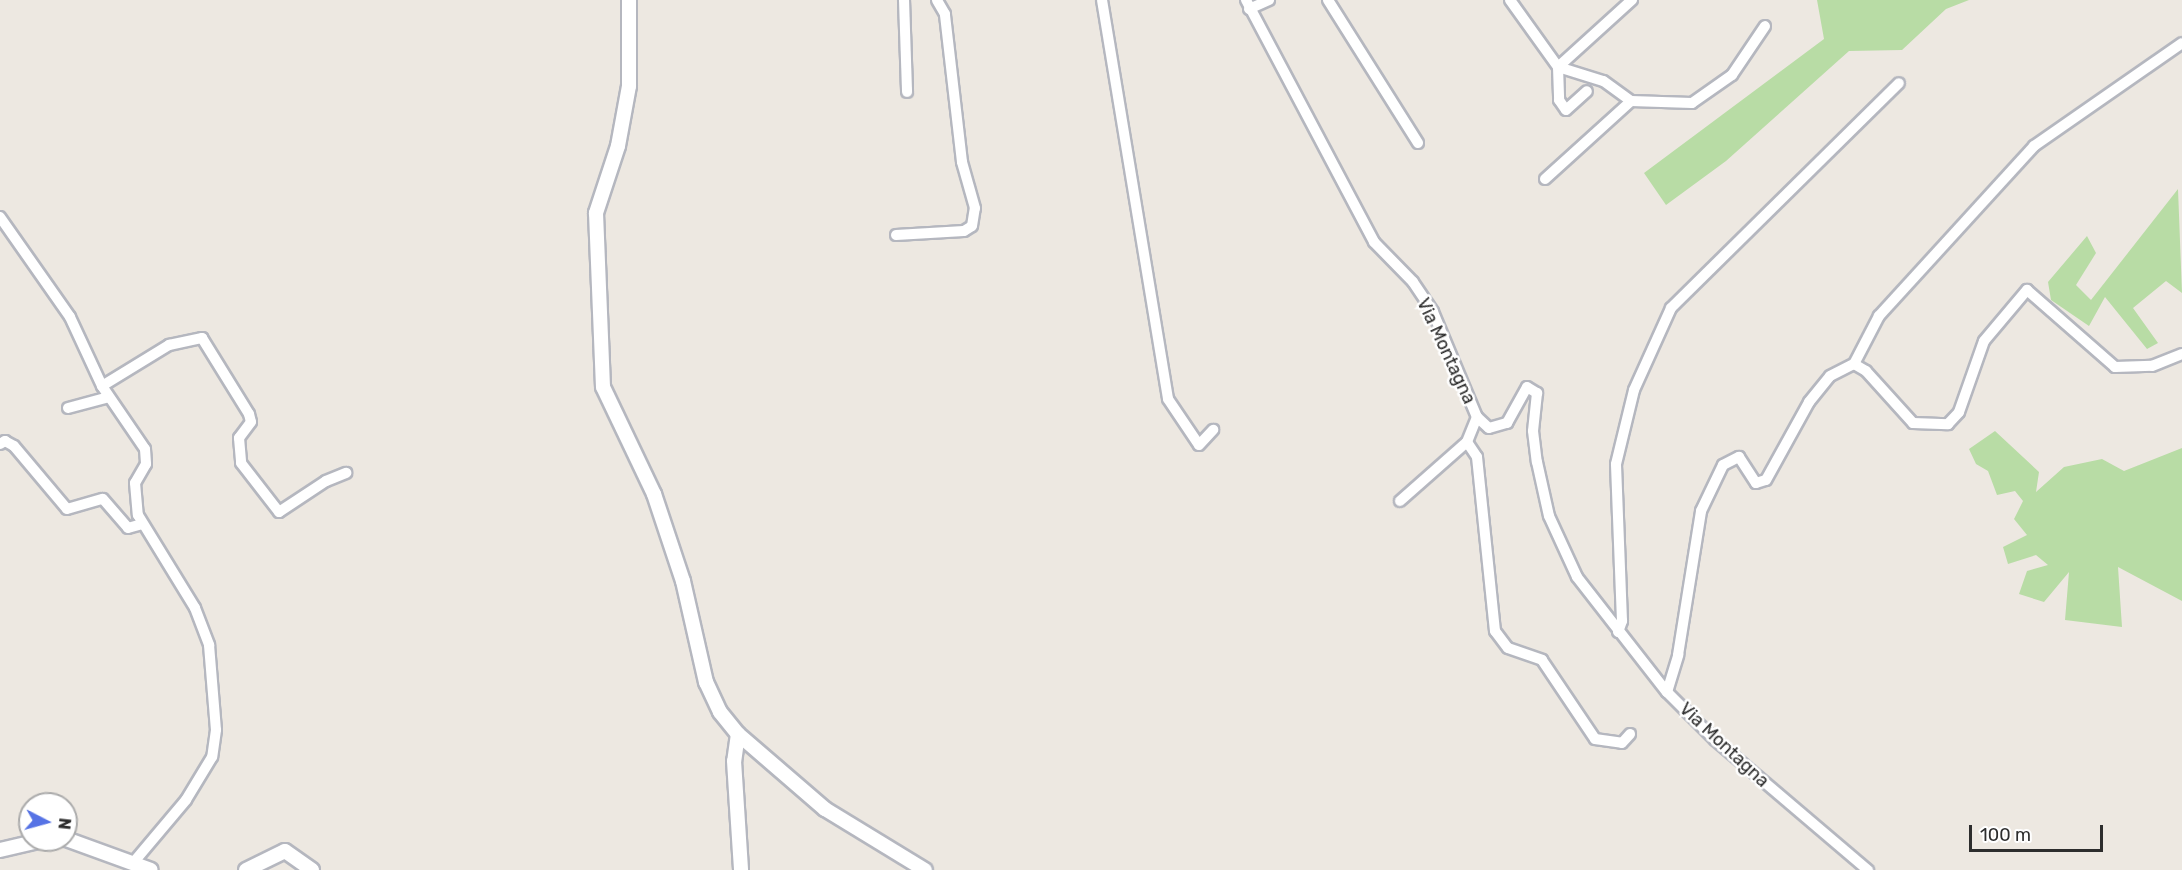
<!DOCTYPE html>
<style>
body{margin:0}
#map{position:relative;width:2182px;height:870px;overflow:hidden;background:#ede8e1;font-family:Rubik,sans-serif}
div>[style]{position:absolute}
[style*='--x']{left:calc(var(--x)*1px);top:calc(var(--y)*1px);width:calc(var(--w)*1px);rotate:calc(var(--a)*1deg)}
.green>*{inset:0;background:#b8dca5}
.roads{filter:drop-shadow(2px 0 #b5b7bf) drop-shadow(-2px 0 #b5b7bf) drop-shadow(0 2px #b5b7bf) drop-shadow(0 -2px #b5b7bf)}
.street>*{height:10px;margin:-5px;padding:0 5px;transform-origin:5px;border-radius:5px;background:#fff}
.secondary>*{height:14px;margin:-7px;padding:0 7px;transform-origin:7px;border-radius:7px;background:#fff}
span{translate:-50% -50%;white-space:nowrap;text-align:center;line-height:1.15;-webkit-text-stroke:5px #fff;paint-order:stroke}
.street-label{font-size:18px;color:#2d2d2d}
.north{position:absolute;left:18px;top:792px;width:60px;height:60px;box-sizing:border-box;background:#fff;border:2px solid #ababab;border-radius:50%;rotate:96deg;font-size:16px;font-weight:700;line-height:24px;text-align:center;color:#2d2d2d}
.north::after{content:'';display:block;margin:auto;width:21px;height:27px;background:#5673e5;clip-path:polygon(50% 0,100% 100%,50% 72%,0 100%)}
.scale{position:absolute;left:1969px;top:825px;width:134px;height:27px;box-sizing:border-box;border:3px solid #2d2d2d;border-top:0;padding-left:8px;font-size:18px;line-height:21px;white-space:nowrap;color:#2d2d2d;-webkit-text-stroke:4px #fff;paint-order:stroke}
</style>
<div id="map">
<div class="green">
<i style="clip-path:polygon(1817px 0,1969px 0,1946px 9px,1902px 50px,1849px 51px,1726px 161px,1666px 205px,1644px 173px,1824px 39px)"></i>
<i style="clip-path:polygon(2178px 189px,2182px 293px,2166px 281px,2133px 308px,2158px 343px,2147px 349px,2105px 297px,2089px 326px,2051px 300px,2048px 282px,2087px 236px,2096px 253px,2076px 285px,2091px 300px)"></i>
<i style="clip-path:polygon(1995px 431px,2039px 472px,2036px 492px,2064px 467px,2102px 459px,2124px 471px,2182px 448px,2182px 601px,2118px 567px,2122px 627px,2065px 620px,2069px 572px,2044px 602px,2019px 594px,2027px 571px,2048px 565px,2036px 555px,2008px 564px,2003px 547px,2027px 535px,2014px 519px,2023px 501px,2015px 491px,1997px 495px,1988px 471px,1976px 464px,1969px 449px)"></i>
</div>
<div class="roads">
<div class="street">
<i style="--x:904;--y:0;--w:92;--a:88.1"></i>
<i style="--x:1102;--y:0;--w:404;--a:80.6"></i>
<i style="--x:1168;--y:399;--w:55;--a:56"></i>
<i style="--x:1199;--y:445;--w:21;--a:-47"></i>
<i style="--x:1246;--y:0;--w:274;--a:62.1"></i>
<i style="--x:1374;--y:242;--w:56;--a:45.7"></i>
<i style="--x:1413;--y:282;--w:36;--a:56"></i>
<i style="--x:1433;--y:312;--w:114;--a:67.3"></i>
<i style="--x:1477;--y:417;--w:16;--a:43"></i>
<i style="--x:1489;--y:428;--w:19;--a:-16"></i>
<i style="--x:1507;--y:423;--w:41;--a:-60.9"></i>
<i style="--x:1527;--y:387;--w:12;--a:31"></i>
<i style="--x:1537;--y:393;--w:38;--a:96"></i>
<i style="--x:1533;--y:431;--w:31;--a:83"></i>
<i style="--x:1537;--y:462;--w:55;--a:77.5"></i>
<i style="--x:1549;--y:516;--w:67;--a:65.3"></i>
<i style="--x:1577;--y:577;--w:146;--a:52"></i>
<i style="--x:1667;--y:692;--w:68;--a:45"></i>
<i style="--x:1715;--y:740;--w:201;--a:40.4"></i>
<i style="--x:1328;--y:0;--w:169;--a:57.8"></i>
<i style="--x:1510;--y:0;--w:82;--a:54.4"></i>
<i style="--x:1558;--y:67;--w:100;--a:-42.2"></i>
<i style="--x:1249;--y:9;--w:22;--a:-24"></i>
<i style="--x:1631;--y:101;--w:61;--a:1.9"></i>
<i style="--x:1692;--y:103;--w:49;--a:-35"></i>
<i style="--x:1732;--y:75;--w:59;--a:-56"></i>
<i style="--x:1545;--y:179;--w:116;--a:-42.2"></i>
<i style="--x:1631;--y:101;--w:34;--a:-144"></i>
<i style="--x:1603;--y:81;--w:47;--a:-162.7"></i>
<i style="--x:1558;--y:67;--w:33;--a:88"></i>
<i style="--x:1559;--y:100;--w:12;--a:55"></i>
<i style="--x:1566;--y:110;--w:28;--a:-42"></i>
<i style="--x:0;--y:217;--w:122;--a:55"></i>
<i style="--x:70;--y:317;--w:76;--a:65.1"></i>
<i style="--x:102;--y:386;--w:76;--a:55.7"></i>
<i style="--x:145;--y:449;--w:15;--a:86"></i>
<i style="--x:146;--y:464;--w:22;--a:120"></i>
<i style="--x:135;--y:483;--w:32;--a:85"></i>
<i style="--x:138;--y:515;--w:109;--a:58.5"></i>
<i style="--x:195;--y:608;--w:40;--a:69"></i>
<i style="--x:209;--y:645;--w:85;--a:85.3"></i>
<i style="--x:216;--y:730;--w:27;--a:98"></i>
<i style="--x:212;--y:757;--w:50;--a:121.2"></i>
<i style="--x:186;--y:800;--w:82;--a:130.1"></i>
<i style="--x:896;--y:235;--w:68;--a:-3.4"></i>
<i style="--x:964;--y:231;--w:9;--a:-32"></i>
<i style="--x:972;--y:226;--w:18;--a:-81"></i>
<i style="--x:975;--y:208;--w:48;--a:-105.8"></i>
<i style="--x:962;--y:162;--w:149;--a:-96.6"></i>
<i style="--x:945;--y:14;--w:16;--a:-120"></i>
<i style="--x:1854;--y:364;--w:54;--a:-62.5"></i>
<i style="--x:1879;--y:316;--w:230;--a:-47.6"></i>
<i style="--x:2034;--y:146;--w:180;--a:-34.8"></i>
<i style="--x:102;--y:386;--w:79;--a:-31.5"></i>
<i style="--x:169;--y:345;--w:34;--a:-12"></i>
<i style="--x:202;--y:338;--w:89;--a:58.3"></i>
<i style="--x:249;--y:414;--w:8;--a:76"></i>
<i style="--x:251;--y:422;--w:20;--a:127"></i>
<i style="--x:239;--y:438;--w:25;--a:85"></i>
<i style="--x:241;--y:463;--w:62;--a:52.2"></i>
<i style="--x:279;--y:512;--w:56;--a:-33.4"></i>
<i style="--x:326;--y:481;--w:22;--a:-22"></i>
<i style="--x:68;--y:408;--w:42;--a:-15"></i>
<i style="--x:1477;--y:417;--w:27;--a:112"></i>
<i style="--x:1467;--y:442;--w:18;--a:56"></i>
<i style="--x:1477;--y:457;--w:175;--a:84.1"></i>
<i style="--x:1495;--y:631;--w:21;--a:53"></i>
<i style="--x:1508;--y:648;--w:36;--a:19"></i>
<i style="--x:1542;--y:660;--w:95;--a:56.1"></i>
<i style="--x:1595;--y:739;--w:27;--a:8"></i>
<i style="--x:1622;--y:743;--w:12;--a:-48"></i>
<i style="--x:0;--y:444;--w:6;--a:-31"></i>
<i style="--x:5;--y:441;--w:10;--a:29"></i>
<i style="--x:14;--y:446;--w:82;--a:49.9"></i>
<i style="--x:67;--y:509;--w:37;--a:-16"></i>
<i style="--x:103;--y:499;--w:38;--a:49"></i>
<i style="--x:128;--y:528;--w:15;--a:-16"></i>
<i style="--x:1400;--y:501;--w:89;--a:-41.4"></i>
<i style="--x:1618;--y:632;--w:12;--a:-70"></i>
<i style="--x:1622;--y:621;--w:157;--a:-92.2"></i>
<i style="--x:1616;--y:464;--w:76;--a:-76.3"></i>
<i style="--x:1634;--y:390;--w:90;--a:-65.7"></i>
<i style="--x:1671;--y:308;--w:320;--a:-44.6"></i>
<i style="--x:1667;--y:692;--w:39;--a:-73"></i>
<i style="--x:1678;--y:655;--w:146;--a:-80.9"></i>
<i style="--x:1701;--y:511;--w:51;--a:-64.4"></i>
<i style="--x:1723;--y:465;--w:18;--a:-27"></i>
<i style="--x:1739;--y:457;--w:31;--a:57"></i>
<i style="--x:1756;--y:483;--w:10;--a:-17"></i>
<i style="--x:1766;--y:480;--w:89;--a:-61.1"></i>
<i style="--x:1809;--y:402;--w:33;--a:-51"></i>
<i style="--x:1830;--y:376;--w:27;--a:-27"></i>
<i style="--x:1854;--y:364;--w:14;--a:30"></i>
<i style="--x:1866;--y:371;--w:70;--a:47.9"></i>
<i style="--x:1913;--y:423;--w:35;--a:2"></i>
<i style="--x:1948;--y:424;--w:16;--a:-47"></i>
<i style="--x:1959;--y:412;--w:75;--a:-70.6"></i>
<i style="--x:1984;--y:341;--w:67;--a:-49.9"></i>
<i style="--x:2027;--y:290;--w:117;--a:41.2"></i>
<i style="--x:2115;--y:367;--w:37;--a:-2"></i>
<i style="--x:2152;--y:366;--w:32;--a:-22"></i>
</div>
<div class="secondary">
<i style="--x:629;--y:0;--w:86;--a:90"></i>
<i style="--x:629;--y:86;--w:61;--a:100.4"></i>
<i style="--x:618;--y:146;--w:71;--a:108.2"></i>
<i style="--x:596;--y:213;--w:174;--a:87.7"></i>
<i style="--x:603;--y:387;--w:119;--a:64.5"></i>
<i style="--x:654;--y:494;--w:92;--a:71.6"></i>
<i style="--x:683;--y:581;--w:104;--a:77.2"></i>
<i style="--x:706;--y:682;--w:33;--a:65"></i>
<i style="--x:720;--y:712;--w:28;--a:51"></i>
<i style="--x:738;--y:734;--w:115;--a:40.8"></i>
<i style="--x:825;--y:809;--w:117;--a:31.4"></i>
<i style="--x:738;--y:734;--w:27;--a:98"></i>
<i style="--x:734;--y:761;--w:109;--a:86.3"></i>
<i style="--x:66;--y:839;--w:90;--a:20"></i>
<i style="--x:0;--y:850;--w:44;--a:-13.1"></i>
<i style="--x:246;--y:870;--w:43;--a:-26"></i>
<i style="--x:285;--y:851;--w:33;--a:35"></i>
</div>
</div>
<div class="street-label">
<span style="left:1446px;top:351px;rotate:65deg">Via Montagna</span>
<span style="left:1724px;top:745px;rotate:43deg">Via Montagna</span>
</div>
<div class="north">N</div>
<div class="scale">100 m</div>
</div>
